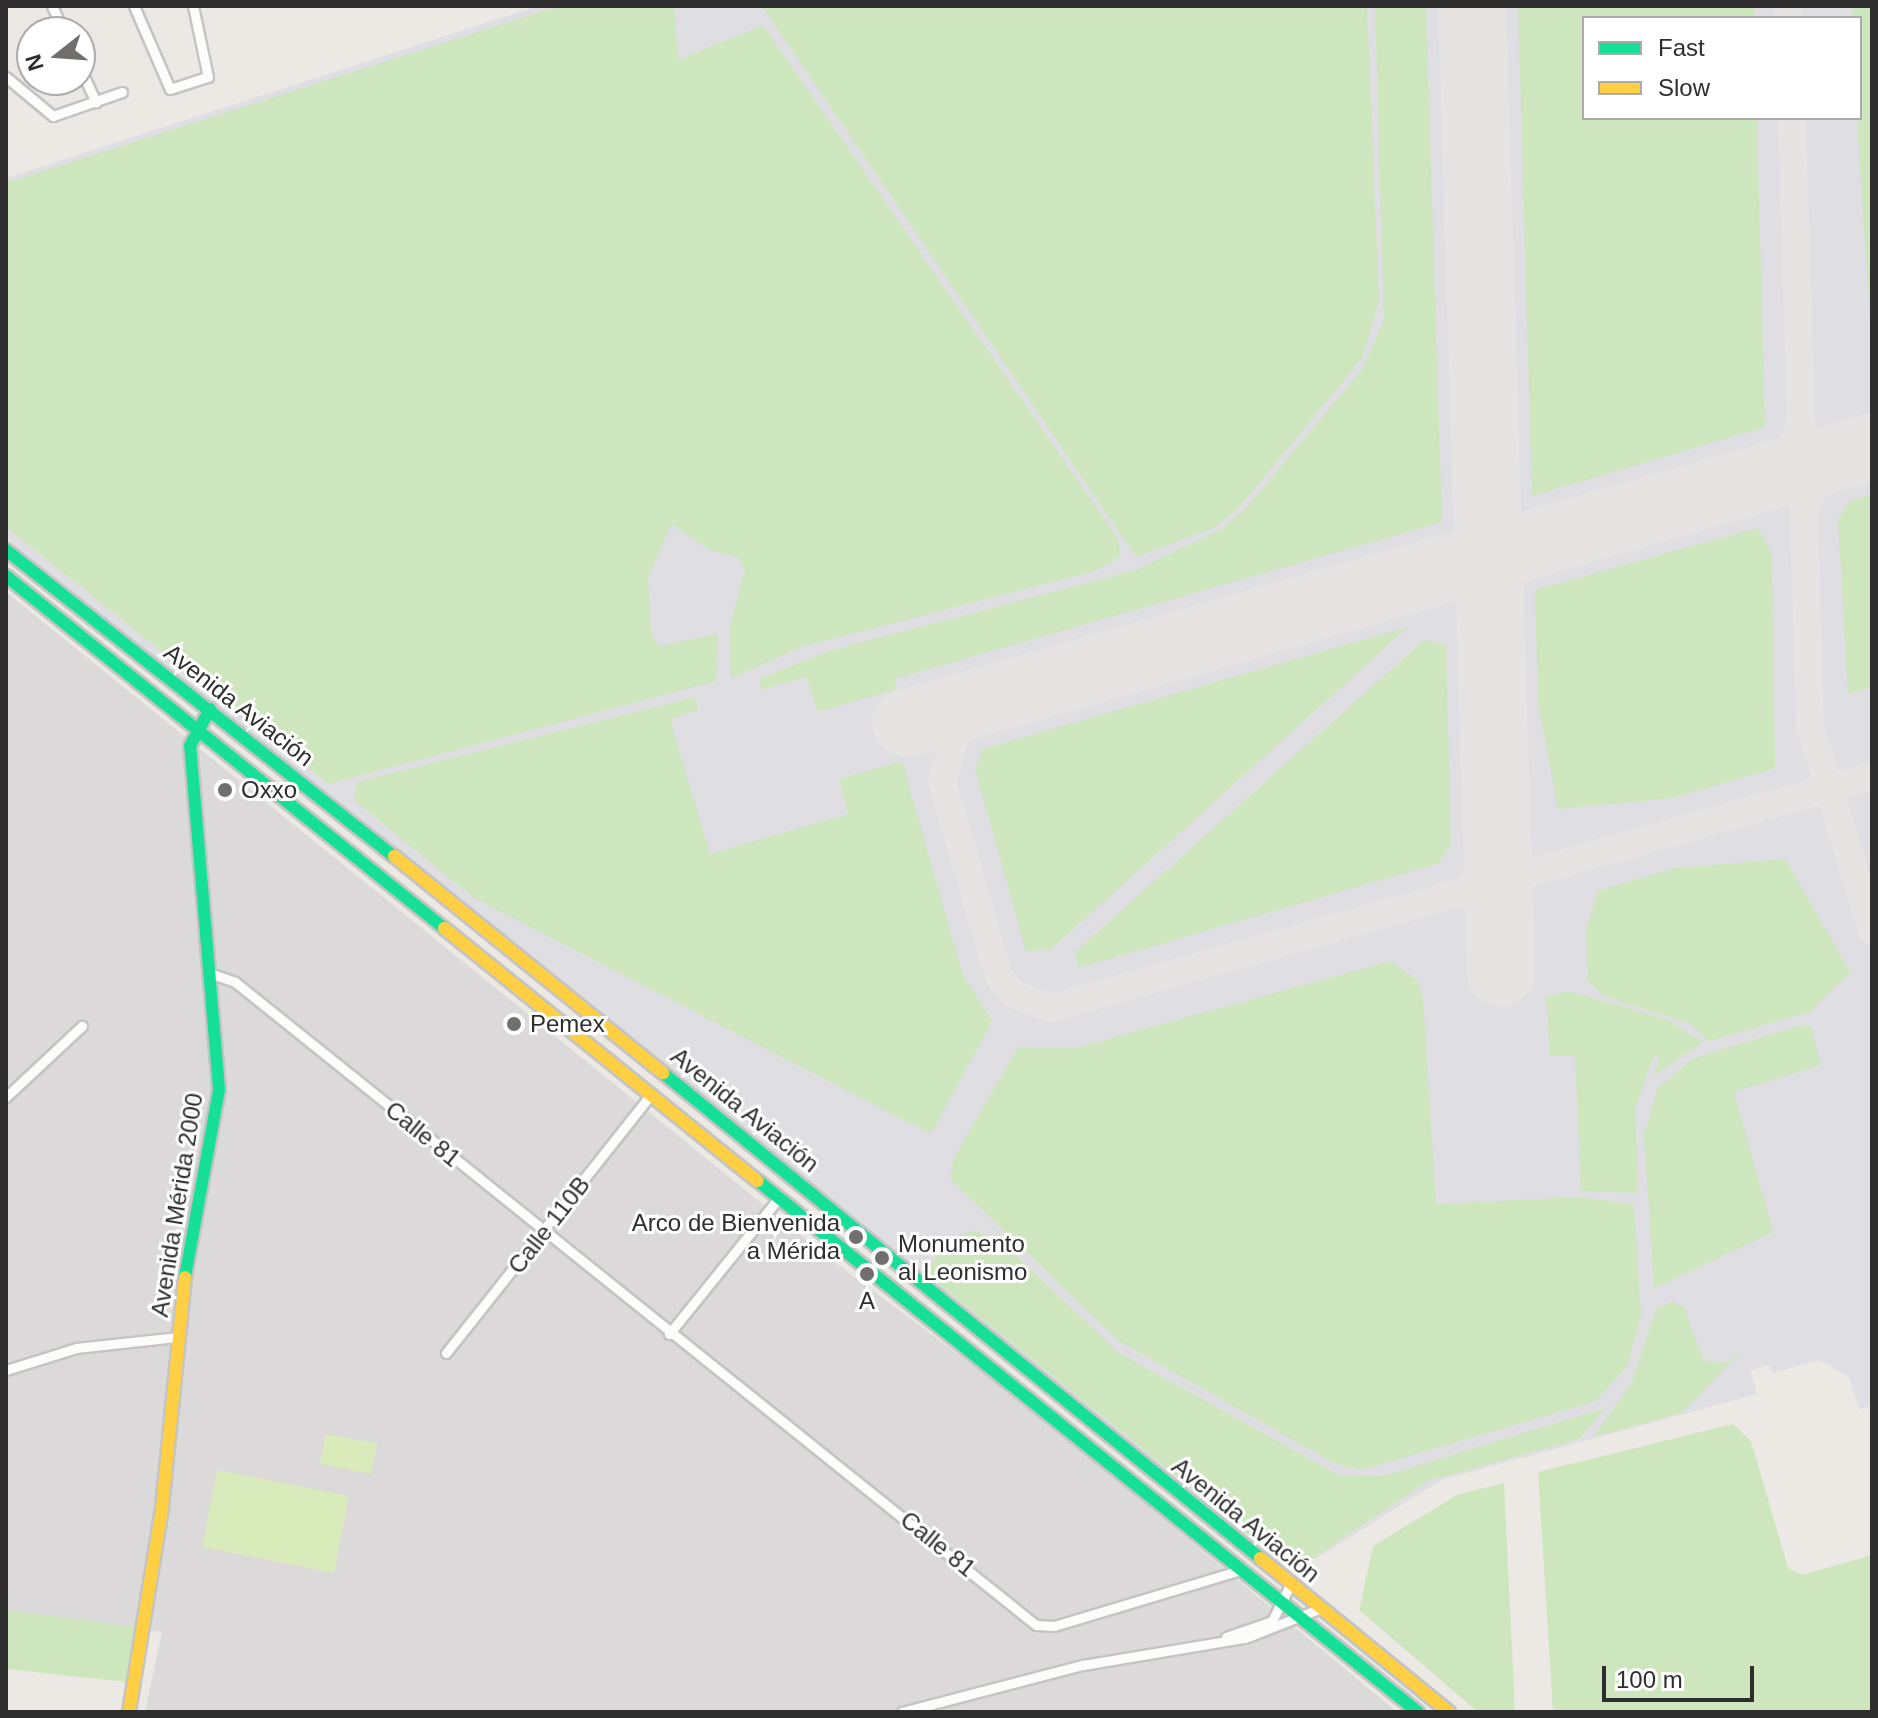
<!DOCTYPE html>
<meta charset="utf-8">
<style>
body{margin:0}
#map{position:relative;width:1878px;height:1718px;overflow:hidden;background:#ece8e4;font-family:Arial,sans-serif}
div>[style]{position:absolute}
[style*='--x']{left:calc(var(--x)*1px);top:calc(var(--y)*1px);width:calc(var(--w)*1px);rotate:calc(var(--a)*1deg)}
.industrial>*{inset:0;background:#dcd9db}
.airport>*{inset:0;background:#dfdee2}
.green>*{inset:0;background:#cee6be}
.pitch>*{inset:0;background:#d9eabb}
.taxiway>*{height:28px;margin:-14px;padding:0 14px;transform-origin:14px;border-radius:14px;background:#e6e4e2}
.runway>*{height:68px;margin:-34px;padding:0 34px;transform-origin:34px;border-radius:34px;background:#e6e4e2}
.roads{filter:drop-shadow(2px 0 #c5c4c5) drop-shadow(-2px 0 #c5c4c5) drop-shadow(0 2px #c5c4c5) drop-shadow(0 -2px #c5c4c5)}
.street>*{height:9px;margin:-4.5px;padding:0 4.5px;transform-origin:4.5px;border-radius:4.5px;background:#fcfcfb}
.fast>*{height:12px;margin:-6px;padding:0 6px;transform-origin:6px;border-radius:6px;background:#16e098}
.slow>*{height:12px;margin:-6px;padding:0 6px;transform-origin:6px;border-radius:6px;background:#ffcf43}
.dots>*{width:22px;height:22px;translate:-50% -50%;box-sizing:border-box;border:4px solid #fff;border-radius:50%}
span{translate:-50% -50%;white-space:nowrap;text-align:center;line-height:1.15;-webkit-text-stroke:6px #fff;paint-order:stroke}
.street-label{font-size:24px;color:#2e2e2e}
.poi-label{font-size:24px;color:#2e2e2e}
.left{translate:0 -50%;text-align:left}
.right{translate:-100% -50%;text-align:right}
.frame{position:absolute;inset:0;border:8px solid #2e2e2e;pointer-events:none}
.legend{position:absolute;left:1582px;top:16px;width:280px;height:104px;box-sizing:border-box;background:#fff;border:2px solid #ababab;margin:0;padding:10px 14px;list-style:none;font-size:24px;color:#2e2e2e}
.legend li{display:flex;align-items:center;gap:16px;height:40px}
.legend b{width:40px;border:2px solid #ababab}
.north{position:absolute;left:16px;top:16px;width:80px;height:80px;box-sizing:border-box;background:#fff;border:2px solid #ababab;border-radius:50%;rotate:253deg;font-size:22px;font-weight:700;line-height:32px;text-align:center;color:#2e2e2e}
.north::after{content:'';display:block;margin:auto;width:28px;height:36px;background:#706f6e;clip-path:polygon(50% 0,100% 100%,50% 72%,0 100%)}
.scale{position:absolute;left:1602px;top:1666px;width:152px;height:36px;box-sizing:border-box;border:4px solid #2e2e2e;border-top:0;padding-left:10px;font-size:24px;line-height:28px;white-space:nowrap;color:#2e2e2e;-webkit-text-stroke:6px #fff;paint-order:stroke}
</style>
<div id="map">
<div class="industrial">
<i style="clip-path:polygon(6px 592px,833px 1261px,1025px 1404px,1397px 1712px,145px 1712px,162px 1632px,6px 1612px)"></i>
</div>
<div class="airport">
<i style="clip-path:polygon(evenodd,538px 6px,1872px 6px,1872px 1406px,1859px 1409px,1849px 1377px,1819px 1360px,1773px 1373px,1769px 1365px,1750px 1371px,1757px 1394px,1441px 1480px,1309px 1563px,1281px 1564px,6px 538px,6px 178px,538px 6px,1584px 18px,1860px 18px,1860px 118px,1584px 118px,1584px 18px)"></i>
</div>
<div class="green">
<i style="clip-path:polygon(559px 6px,674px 6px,678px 60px,763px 25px,1118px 539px,1120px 556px,1098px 570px,801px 647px,731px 678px,729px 629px,745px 570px,738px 557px,712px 551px,671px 524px,648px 578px,651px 633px,658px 646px,718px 634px,716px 681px,328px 784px,6px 527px,6px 183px)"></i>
<i style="clip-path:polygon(762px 6px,1367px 6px,1379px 301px,1362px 358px,1236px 511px,1213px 528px,1136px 557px)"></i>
<i style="clip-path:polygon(1375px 6px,1426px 6px,1442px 522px,894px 679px,896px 689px,818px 712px,806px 677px,761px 690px,759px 679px,829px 651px,1136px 570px,1224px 528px,1247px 507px,1363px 368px,1384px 319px)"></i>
<i style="clip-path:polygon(1518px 6px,1754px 6px,1755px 18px,1584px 18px,1584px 118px,1757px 118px,1765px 427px,1532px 496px)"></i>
<i style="clip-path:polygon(1852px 6px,1872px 6px,1872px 351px,1857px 118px,1860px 18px,1853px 18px)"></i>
<i style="clip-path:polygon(1872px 494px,1872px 687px,1848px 694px,1838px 520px,1850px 501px)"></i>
<i style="clip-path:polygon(1757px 528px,1772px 553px,1775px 768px,1672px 798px,1558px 809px,1538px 702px,1535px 590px)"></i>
<i style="clip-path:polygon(1408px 627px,1050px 950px,1026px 951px,975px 769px,983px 749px)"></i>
<i style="clip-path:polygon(1424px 640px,1446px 645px,1451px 843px,1439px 863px,1078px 968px,1075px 952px)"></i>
<i style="clip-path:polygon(695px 697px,698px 710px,670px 719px,710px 854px,848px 814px,839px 779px,902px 761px,963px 975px,992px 1021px,931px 1134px,474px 898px,355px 801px,357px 782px)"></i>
<i style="clip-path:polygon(1785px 859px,1850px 972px,1809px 1012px,1709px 1041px,1689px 1023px,1603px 996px,1588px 981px,1586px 931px,1598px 891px,1675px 868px)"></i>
<i style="clip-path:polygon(1391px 961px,1417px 980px,1423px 998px,1436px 1204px,1579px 1197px,1634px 1204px,1641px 1315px,1627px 1366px,1596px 1401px,1361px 1470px,1333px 1463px,1119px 1341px,950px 1179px,953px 1159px,1018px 1047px,1079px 1047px)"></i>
<i style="clip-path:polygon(1568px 991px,1666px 1019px,1703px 1042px,1653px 1076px,1660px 1058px,1654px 1055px,1636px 1107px,1637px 1193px,1581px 1191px,1575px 1056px,1550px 1056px,1546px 997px)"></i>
<i style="clip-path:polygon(1802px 1025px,1811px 1027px,1821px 1065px,1734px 1092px,1773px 1232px,1654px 1288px,1644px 1135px,1657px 1089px,1692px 1059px)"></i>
<i style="clip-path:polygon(972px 1231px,998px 1238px,1119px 1353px,1339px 1475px,1384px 1476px,1605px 1408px,1579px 1439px,1428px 1481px,1309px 1561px,1285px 1564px,927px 1275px,943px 1241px)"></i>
<i style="clip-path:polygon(1673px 1301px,1684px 1308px,1704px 1362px,1725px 1363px,1742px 1350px,1682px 1413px,1593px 1437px,1631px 1384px,1656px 1309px)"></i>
<i style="clip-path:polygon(1733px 1424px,1751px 1441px,1788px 1568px,1802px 1575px,1872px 1555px,1872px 1712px,1553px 1712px,1538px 1472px)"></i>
<i style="clip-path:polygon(1504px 1483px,1515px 1712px,1478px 1712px,1359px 1610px,1373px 1546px,1457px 1495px)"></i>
<i style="clip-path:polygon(6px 1610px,138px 1627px,127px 1682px,6px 1669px)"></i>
</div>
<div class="pitch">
<i style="clip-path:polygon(325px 1434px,377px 1443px,371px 1474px,320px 1464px)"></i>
<i style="clip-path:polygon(217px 1470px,349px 1496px,334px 1573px,202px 1547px)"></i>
</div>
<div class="taxiway">
<i style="--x:1788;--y:6;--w:12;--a:85"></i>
<i style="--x:1792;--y:118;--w:608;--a:88.3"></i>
<i style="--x:1810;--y:726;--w:213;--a:73.1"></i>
<i style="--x:1758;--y:479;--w:33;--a:-38"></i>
<i style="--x:1784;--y:459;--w:33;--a:-65"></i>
<i style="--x:1807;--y:506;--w:34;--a:-67"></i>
<i style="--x:1820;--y:475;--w:37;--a:-36"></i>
<i style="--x:998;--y:697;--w:51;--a:142.2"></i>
<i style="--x:958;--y:728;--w:55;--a:106.8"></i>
<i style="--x:942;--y:781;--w:204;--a:73.8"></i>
<i style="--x:999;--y:977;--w:25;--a:47"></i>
<i style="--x:1016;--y:995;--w:37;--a:20"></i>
<i style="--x:1051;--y:1008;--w:853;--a:-15.78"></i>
<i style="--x:1464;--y:893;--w:32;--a:-46"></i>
<i style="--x:1486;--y:870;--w:38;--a:-73"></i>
</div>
<div class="runway">
<i style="--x:1472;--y:6;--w:967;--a:88.28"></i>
<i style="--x:906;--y:723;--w:1005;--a:-15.95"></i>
</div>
<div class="roads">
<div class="street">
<i style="--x:52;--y:6;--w:29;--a:65"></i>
<i style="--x:134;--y:6;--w:90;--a:66.6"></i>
<i style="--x:170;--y:89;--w:40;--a:-18"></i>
<i style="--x:208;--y:77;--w:73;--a:-101.9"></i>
<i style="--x:80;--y:68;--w:38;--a:65"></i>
<i style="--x:6;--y:77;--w:61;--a:39.7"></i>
<i style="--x:53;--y:116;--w:73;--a:-19.2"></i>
<i style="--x:209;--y:973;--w:28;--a:19"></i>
<i style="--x:235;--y:982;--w:1027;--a:38.76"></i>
<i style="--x:1036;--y:1625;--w:18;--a:3"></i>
<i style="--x:1054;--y:1626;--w:195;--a:-16.7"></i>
<i style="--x:6;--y:1097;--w:104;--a:-43.1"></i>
<i style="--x:669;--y:1334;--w:174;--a:-51.1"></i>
<i style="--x:446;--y:1353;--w:330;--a:-51.6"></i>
<i style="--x:6;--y:1370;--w:73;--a:-17.4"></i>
<i style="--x:76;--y:1348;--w:103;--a:-6.2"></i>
<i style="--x:1226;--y:1637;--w:49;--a:-19.2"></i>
<i style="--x:1272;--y:1621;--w:40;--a:-63.4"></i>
<i style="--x:902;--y:1712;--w:187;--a:-14.6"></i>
<i style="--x:1083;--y:1665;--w:164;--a:-9.5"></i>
<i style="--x:1245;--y:1638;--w:79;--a:-21.4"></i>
</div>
<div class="fast">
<i style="--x:6;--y:550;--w:494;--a:38.3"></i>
<i style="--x:6;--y:576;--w:562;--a:38.79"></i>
<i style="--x:663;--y:1073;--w:769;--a:39.09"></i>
<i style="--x:758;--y:1181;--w:847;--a:38.82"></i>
<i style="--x:185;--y:1277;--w:191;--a:-79.7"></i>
<i style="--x:219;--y:1089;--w:344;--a:-94.8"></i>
<i style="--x:190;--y:746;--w:42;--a:-61.6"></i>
</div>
<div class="slow">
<i style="--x:394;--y:856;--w:346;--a:38.9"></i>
<i style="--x:444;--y:928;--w:403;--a:38.9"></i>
<i style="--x:1260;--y:1558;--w:244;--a:39.2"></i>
<i style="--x:129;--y:1712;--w:207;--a:-80.8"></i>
<i style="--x:162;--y:1508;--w:232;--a:-84.3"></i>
</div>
</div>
<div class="dots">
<i style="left:225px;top:790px;background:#706f6e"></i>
<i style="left:514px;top:1024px;background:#706f6e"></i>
<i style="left:856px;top:1237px;background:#706f6e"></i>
<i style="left:882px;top:1258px;background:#706f6e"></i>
<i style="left:867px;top:1274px;background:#706f6e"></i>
</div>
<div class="street-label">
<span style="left:239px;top:705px;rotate:38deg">Avenida Aviación</span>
<span style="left:745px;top:1110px;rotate:39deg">Avenida Aviación</span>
<span style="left:423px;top:1134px;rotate:39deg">Calle 81</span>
<span style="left:177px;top:1205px;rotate:-81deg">Avenida Mérida 2000</span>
<span style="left:549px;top:1225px;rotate:-52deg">Calle 110B</span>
<span style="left:1246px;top:1520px;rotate:39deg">Avenida Aviación</span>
<span style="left:938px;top:1544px;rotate:39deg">Calle 81</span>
</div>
<div class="poi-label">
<span class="left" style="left:241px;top:790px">Oxxo</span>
<span class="left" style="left:530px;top:1024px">Pemex</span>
<span class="right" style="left:840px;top:1237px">Arco de Bienvenida<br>a Mérida</span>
<span class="left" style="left:898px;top:1258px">Monumento<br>al Leonismo</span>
<span style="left:867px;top:1301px">A</span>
</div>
<div class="frame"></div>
<ul class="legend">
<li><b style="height:10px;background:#16e098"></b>Fast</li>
<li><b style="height:10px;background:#ffcf43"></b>Slow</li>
</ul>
<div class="north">N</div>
<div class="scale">100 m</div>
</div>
